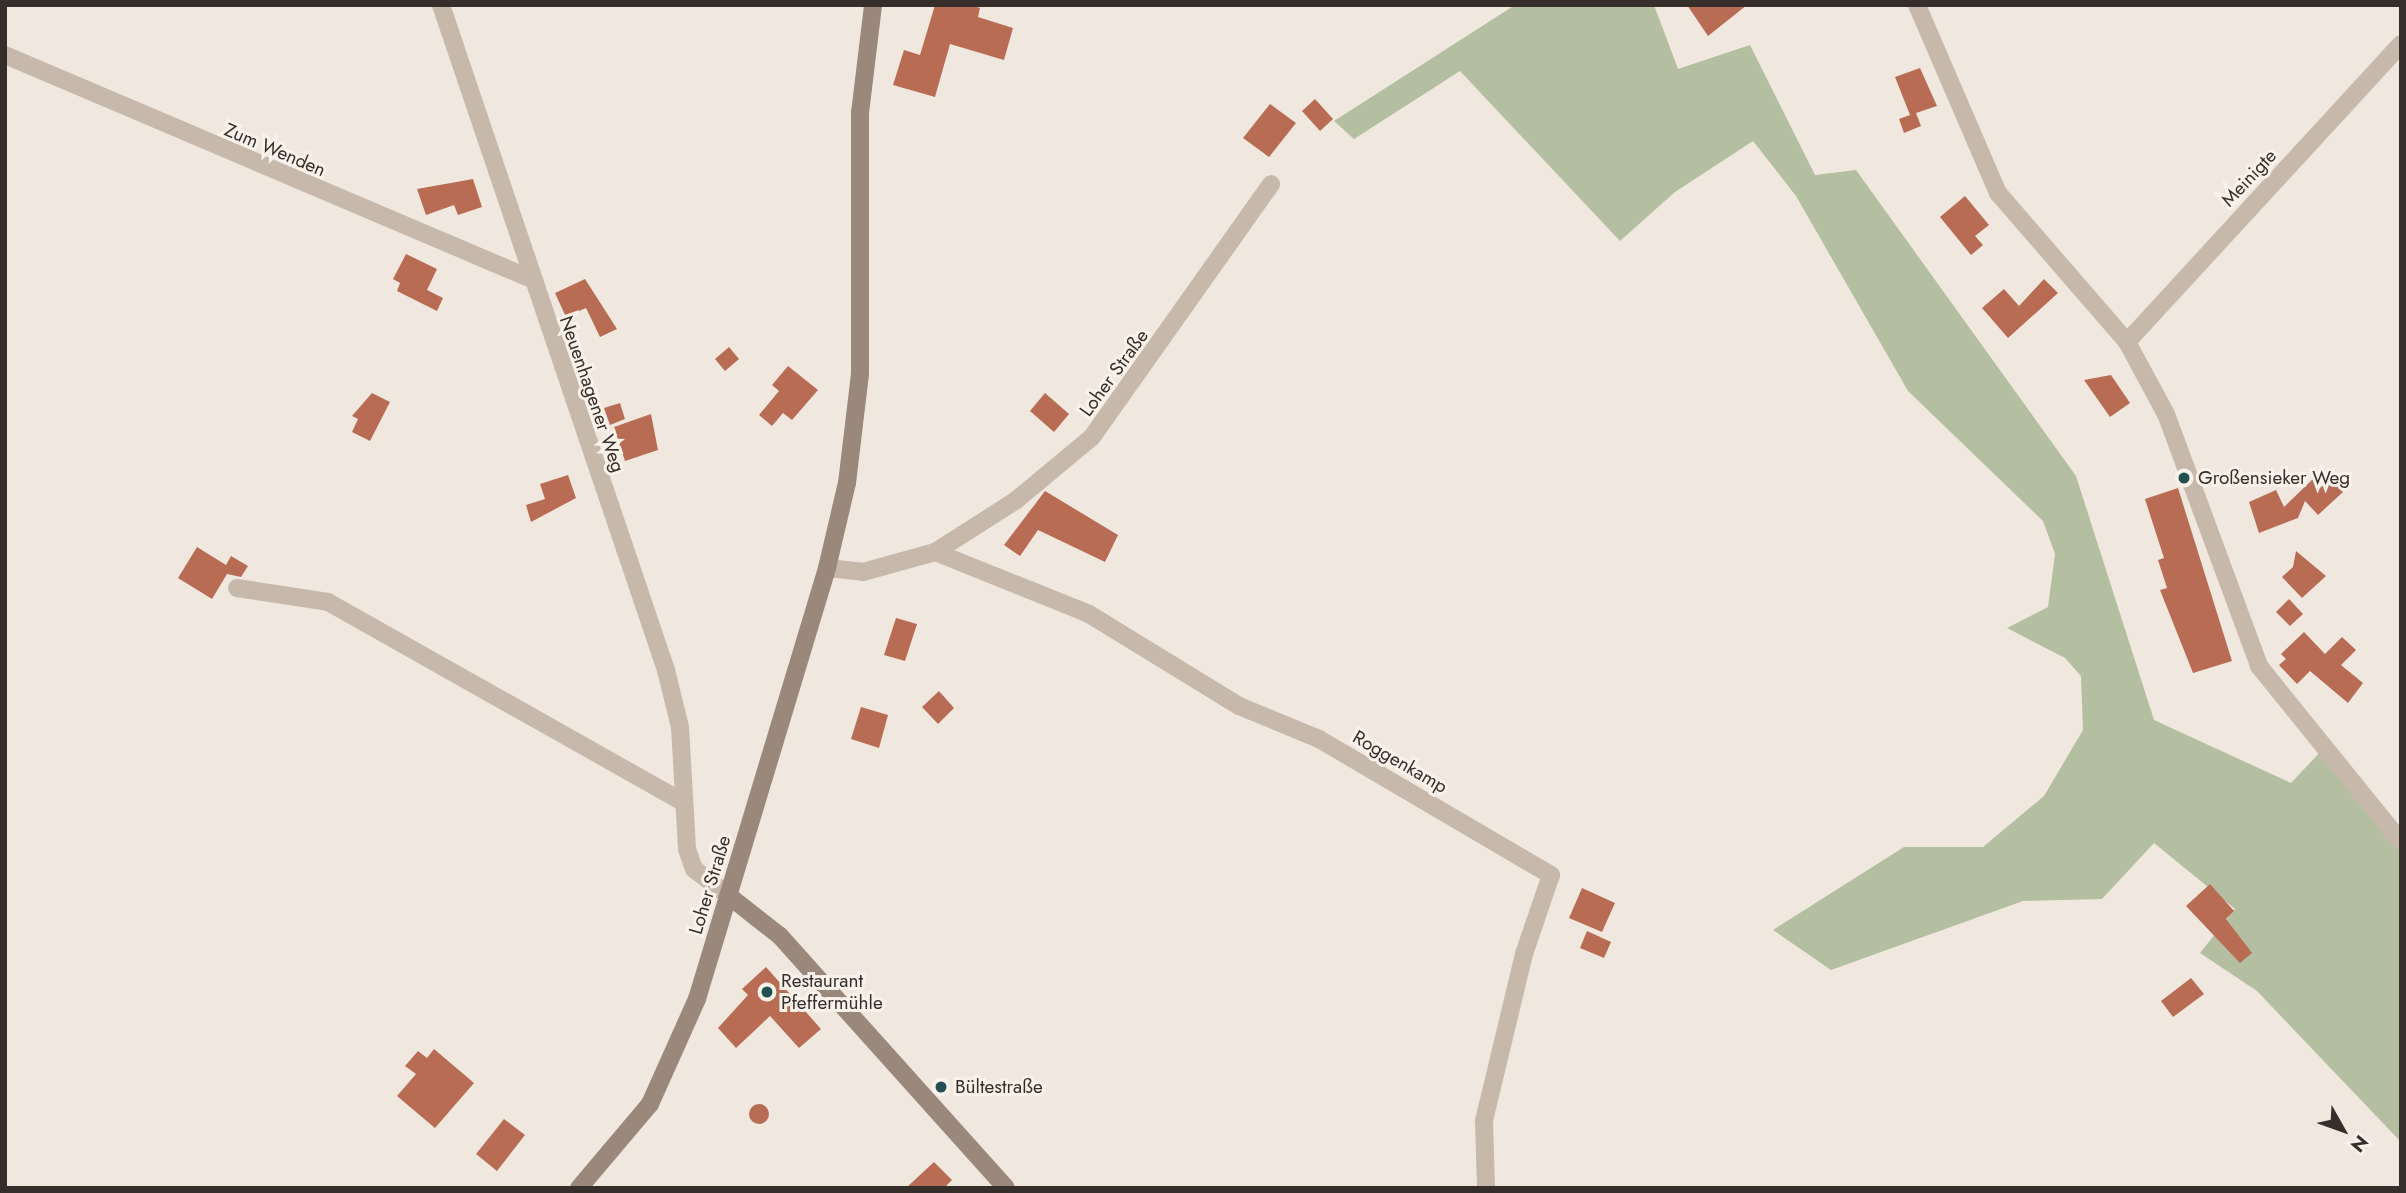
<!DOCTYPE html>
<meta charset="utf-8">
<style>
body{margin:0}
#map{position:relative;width:2406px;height:1193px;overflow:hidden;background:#f0e8df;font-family:Jost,sans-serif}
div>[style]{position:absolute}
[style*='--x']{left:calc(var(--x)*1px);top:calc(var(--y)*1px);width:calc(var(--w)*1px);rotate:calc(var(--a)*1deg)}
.green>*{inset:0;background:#b4bea0}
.building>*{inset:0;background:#b96c54}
.round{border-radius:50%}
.street>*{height:18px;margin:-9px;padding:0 9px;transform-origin:9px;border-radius:9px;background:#c7b8ac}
.secondary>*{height:18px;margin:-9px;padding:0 9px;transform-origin:9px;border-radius:9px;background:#9b887d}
.dots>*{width:19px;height:19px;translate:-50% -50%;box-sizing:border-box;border:4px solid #f8f2eb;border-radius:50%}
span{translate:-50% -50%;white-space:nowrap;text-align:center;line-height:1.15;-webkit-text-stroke:6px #f8f2eb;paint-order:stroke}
.street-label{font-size:19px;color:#362e2a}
.poi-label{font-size:19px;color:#362e2a}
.left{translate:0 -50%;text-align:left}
.frame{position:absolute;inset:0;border:7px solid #362e2a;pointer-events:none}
.north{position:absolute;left:2308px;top:1095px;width:70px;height:70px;-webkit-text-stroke:5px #f8f2eb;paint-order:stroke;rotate:130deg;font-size:19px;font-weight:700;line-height:28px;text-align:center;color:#362e2a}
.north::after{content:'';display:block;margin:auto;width:24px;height:32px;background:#362e2a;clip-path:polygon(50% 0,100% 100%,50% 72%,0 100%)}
</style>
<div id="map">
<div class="green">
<i style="clip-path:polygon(1515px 5px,1654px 5px,1678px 69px,1750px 45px,1815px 175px,1856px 170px,2076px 476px,2154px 720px,2291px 783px,2323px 749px,2401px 843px,2401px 1142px,2257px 991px,2200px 953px,2235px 909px,2154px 843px,2102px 899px,2023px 901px,1831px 970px,1773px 930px,1904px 847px,1983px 847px,2044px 796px,2083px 730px,2081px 676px,2065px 658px,2007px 628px,2048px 607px,2055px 554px,2043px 521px,1908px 391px,1796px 196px,1753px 141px,1675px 192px,1620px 241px,1460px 71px,1354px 139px,1334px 121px)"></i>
</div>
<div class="building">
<i style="clip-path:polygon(935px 5px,971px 5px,980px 8px,978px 17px,1013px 28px,1004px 60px,950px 44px,935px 97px,893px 85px,904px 50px,920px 55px)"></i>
<i style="clip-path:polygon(1687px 5px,1747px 5px,1708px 36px)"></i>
<i style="clip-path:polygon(1920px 68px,1937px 106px,1916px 113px,1921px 126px,1904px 133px,1899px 119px,1910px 115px,1895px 77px)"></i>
<i style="clip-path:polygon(1315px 99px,1333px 119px,1320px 131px,1302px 111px)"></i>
<i style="clip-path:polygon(1270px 104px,1296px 123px,1269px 157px,1243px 138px)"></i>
<i style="clip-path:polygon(473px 179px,482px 207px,458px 215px,454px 205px,426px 215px,417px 189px)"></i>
<i style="clip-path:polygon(1965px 196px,1989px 225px,1975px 236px,1983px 245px,1971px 255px,1940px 217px)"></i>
<i style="clip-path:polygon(406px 254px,437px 269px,427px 290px,443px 298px,437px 311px,397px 291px,400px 283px,393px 279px)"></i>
<i style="clip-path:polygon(585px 279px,617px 329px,600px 337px,586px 308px,566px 317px,555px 293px)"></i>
<i style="clip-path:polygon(2044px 279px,2058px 293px,2008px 338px,1982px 308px,2004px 289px,2019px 306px)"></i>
<i style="clip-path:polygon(729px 347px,739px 359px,725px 371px,715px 359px)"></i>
<i style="clip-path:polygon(788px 366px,818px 390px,792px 420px,783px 413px,772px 426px,759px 415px,779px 391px,772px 385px)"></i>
<i style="clip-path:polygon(2111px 375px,2130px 403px,2110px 417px,2084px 380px)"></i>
<i style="clip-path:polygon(372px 393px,390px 402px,370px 441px,352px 432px,358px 419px,352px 416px)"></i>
<i style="clip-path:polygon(1045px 393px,1069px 414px,1054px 432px,1030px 411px)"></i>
<i style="clip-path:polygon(620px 403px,625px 419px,610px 425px,604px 408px)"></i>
<i style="clip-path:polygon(651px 414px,658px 450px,625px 461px,614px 427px)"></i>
<i style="clip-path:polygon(568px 475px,576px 498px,531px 522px,526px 505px,545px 499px,540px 484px)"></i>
<i style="clip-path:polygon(2314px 478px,2318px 490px,2330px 478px,2343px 492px,2318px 515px,2305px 501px,2298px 518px,2259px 533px,2249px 502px,2276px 490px,2284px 507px)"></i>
<i style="clip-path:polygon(2178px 488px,2232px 661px,2193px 673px,2160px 590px,2167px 588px,2158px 560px,2164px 558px,2145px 499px)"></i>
<i style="clip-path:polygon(1045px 491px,1118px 535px,1105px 562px,1038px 530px,1020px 556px,1004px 545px)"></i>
<i style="clip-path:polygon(197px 547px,226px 565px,231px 556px,248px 566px,241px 577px,227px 574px,212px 599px,178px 578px)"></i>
<i style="clip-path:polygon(2296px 551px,2326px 576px,2302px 598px,2282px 577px,2293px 567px)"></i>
<i style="clip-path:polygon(2289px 599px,2303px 614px,2290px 626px,2276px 612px)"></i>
<i style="clip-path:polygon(896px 618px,917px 624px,905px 661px,884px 655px)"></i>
<i style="clip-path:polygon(2304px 632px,2325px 654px,2342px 637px,2356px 650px,2341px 665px,2363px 683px,2348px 703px,2310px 671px,2297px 684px,2279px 665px,2286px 659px,2281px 654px)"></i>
<i style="clip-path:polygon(939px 691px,954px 708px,938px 724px,922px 707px)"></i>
<i style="clip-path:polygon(861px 707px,888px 715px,879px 748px,851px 739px)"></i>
<i style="clip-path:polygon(2210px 884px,2234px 911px,2226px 919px,2252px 953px,2240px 963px,2186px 906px)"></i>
<i style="clip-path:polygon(1582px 888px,1615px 903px,1602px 932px,1569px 918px)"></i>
<i style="clip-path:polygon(1587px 931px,1611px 942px,1604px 958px,1580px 948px)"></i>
<i style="clip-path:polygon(766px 967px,821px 1029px,799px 1048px,770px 1016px,736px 1048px,718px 1028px,748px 995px,742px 989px)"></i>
<i style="clip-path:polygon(2191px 978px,2204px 994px,2173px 1017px,2161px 1001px)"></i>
<i style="clip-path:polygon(434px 1049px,474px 1083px,435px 1128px,397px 1096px,416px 1074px,405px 1066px,418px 1051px,427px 1058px)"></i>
<i class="round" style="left:749px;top:1104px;width:20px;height:20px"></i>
<i style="clip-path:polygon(504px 1119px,525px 1135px,497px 1171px,476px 1154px)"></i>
<i style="clip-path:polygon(934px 1162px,952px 1180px,944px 1188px,906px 1188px)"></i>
</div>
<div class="street">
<i style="--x:441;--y:5;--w:702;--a:71.31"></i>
<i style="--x:666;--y:670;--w:59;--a:76.2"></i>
<i style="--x:680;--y:727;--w:122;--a:86.7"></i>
<i style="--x:687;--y:849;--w:21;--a:71"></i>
<i style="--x:694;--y:869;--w:44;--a:37.6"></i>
<i style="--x:1917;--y:5;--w:205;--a:66.7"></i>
<i style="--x:1998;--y:193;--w:197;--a:49.1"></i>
<i style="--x:2127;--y:342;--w:82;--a:61.6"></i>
<i style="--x:2166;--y:414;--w:269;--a:69.7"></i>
<i style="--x:2259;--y:666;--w:226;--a:51.1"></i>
<i style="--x:5;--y:55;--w:569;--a:23.05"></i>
<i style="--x:2127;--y:342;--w:405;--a:-47.4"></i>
<i style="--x:935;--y:552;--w:166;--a:21.9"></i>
<i style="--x:1089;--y:614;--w:176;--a:31.5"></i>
<i style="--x:1239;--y:706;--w:87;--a:22.4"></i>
<i style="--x:1319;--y:739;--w:269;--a:30.4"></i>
<i style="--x:1551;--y:875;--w:83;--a:108.9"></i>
<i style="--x:1524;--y:954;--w:172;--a:103.5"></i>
<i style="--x:1484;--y:1121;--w:67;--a:88.3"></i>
<i style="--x:827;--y:568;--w:36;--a:6"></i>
<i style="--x:863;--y:572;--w:75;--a:-15.5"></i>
<i style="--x:935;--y:552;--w:95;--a:-32.5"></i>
<i style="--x:1015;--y:501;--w:100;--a:-39.7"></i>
<i style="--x:1092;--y:437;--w:310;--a:-54.7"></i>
<i style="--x:237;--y:588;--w:92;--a:8.7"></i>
<i style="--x:328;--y:602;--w:403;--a:29.4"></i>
</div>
<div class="secondary">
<i style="--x:729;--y:896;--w:65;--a:38.1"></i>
<i style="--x:780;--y:936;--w:338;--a:48.1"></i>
<i style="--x:579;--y:1188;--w:110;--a:-49.8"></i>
<i style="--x:650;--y:1104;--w:115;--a:-65.9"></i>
<i style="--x:697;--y:999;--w:450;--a:-73.2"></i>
<i style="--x:827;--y:568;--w:87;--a:-76.8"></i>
<i style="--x:847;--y:483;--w:110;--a:-83.2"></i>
<i style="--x:860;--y:374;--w:261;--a:-90"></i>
<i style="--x:860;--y:113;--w:109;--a:-83.1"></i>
</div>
<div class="dots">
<i style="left:2184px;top:478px;background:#245053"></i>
<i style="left:767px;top:992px;background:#245053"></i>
<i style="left:941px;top:1087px;background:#245053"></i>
</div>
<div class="street-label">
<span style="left:275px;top:150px;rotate:23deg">Zum Wenden</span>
<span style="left:2249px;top:178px;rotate:-47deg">Meinigte</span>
<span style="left:1114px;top:373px;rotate:-54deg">Loher Straße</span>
<span style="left:592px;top:394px;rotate:71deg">Neuenhagener Weg</span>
<span style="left:1400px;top:762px;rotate:30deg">Roggenkamp</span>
<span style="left:710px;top:885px;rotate:-73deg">Loher Straße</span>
</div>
<div class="poi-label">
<span class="left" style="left:2198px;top:478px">Großensieker Weg</span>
<span class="left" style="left:781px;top:992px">Restaurant<br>Pfeffermühle</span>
<span class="left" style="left:955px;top:1087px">Bültestraße</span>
</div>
<div class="frame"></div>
<div class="north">N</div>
</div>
